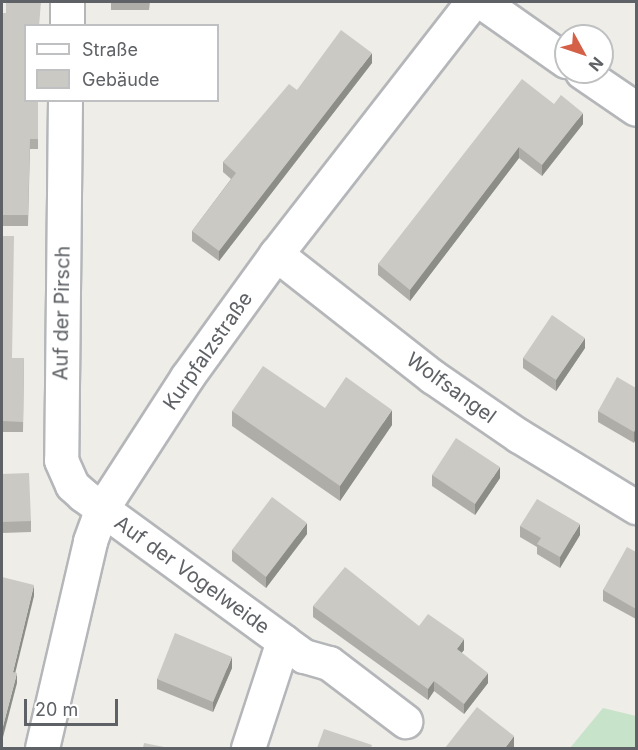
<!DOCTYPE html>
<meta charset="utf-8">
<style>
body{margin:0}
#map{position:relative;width:638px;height:750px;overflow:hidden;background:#eeede7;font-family:Inter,sans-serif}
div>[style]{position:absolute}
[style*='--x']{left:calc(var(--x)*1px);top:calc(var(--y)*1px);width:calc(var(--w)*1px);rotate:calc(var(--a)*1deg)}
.green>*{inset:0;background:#c7e3c9}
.roads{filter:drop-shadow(2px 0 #b4b6b9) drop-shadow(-2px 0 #b4b6b9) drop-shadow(0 2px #b4b6b9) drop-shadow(0 -2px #b4b6b9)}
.minor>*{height:33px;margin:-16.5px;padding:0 16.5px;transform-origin:16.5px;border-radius:16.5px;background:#fff}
.wall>*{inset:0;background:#aeada8}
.shaded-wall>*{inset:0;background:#8d8d88}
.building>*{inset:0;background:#cac9c3}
span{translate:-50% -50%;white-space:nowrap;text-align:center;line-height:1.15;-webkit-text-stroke:5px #fff;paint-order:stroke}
.street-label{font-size:20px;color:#5e6165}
.frame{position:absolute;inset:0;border:3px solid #5e6165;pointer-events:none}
.legend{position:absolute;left:24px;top:24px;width:195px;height:78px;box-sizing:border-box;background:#fff;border:2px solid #bfc0c1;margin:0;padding:8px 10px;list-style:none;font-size:18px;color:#5e6165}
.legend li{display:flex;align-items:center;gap:12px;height:30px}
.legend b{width:30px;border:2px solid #bfc0c1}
.north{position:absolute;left:554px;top:24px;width:60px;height:60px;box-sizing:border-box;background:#fff;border:2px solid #bfc0c1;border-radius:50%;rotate:130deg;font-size:16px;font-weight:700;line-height:24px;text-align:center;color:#5e6165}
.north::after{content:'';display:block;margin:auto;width:21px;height:27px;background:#d46047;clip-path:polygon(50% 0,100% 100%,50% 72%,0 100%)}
.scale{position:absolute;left:24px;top:699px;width:94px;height:27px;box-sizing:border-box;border:3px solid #5e6165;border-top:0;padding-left:8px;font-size:18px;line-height:21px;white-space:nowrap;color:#5e6165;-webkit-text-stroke:4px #fff;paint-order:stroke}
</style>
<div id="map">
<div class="green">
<i style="clip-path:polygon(603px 708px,636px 716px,636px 748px,570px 748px)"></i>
</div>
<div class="roads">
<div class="minor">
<i style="--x:482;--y:2;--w:103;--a:35.1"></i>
<i style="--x:67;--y:26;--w:24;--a:-90"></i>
<i style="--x:582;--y:72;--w:65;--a:34.4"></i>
<i style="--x:65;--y:100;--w:360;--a:90.6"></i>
<i style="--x:61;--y:460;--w:27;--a:66"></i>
<i style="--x:72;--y:485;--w:15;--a:42"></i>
<i style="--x:83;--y:495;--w:248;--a:36.1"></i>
<i style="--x:283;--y:641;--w:113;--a:108.1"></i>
<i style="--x:276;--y:254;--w:199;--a:38.1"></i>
<i style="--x:433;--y:377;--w:104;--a:34.5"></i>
<i style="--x:519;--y:436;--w:137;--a:31.3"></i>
<i style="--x:283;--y:641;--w:26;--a:36"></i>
<i style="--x:304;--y:656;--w:26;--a:16"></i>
<i style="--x:329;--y:663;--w:96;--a:37.3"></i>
<i style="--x:42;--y:748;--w:212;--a:-76.9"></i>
<i style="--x:90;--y:541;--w:33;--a:-70"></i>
<i style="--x:101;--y:510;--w:158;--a:-57.1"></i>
<i style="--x:187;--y:377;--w:152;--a:-54.1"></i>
<i style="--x:276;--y:254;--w:319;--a:-52.1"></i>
</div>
</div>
<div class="wall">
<i style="clip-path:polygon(111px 2px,150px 2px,149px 10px,111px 10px)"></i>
<i style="clip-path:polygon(2px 24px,26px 100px,38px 100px,38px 149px,30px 149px,28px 226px,2px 226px)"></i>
<i style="clip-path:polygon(372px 63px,219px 261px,192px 241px,192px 231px,231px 179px,223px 172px,223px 162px,297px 90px)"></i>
<i style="clip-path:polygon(554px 104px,583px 124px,542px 176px,519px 158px,410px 301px,378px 275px,378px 264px)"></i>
<i style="clip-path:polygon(2px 236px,12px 358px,24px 358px,23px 432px,2px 432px)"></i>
<i style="clip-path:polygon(585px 348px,556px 391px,523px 368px,523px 358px)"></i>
<i style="clip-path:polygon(636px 388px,634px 443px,598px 422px,598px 411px)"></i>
<i style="clip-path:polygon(325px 408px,392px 425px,340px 501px,232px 426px,232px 411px)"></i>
<i style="clip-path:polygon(2px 474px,31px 521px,31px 532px,2px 533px)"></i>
<i style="clip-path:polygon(432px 475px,500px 478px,475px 515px,432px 486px)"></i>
<i style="clip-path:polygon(520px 526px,580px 535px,560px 568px,537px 554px,537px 547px,520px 537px)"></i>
<i style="clip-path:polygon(307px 534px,266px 588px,232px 561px,232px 550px)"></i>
<i style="clip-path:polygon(636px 552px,636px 619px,603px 601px,603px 590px)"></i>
<i style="clip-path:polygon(313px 606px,419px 626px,464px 650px,461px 653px,488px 683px,464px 714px,434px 691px,428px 700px,313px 617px)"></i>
<i style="clip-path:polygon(232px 668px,213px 712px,157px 689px,157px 679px)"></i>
</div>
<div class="shaded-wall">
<i style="clip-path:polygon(372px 53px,372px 63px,219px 261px,219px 251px)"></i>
<i style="clip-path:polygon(583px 113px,583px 124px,542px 176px,542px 165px)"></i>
<i style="clip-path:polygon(519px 147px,519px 158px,410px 301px,410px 290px)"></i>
<i style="clip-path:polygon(585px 338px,585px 348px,556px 391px,556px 380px)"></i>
<i style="clip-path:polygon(392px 410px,392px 425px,340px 501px,340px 486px)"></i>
<i style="clip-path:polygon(636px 427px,636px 438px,634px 443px,634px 432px)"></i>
<i style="clip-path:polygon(500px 467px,500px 478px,475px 515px,475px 504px)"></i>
<i style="clip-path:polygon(307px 523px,307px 534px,266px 588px,266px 577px)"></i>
<i style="clip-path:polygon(580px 524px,580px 535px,560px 568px,560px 557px)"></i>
<i style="clip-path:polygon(34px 585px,34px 596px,13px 682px,13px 672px)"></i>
<i style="clip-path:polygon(464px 639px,464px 650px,457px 659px,457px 649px)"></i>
<i style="clip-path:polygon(232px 657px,232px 668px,213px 712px,213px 702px)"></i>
<i style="clip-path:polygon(17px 673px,17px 683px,2px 741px,2px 730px)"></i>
<i style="clip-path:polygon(488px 673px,488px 683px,464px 714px,464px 704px)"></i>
<i style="clip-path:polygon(434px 681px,434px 691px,428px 700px,428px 689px)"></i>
<i style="clip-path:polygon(514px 736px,514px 747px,513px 748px,505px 748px)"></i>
</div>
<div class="building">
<i style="clip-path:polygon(6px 2px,41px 2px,39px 26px,26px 26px,26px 100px,38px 100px,38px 139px,30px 139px,28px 215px,2px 215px,2px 13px,6px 13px)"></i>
<i style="clip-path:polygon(341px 30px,372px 53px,219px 251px,192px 231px,236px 173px,223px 162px,289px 84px,297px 90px)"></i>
<i style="clip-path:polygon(522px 79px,554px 104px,561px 95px,583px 113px,542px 165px,519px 147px,410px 290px,378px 264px)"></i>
<i style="clip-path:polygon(2px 236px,14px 236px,12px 358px,24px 358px,23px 422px,2px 421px)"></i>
<i style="clip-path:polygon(552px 315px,585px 338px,556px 380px,523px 358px)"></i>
<i style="clip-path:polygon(263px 366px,325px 408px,346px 377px,392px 410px,340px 486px,232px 411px)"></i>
<i style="clip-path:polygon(617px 377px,636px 388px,636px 427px,634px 432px,598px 411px)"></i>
<i style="clip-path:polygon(456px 438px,500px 467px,475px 504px,432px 475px)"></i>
<i style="clip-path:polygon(29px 473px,31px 521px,2px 522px,2px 474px)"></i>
<i style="clip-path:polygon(272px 497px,307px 523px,266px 577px,232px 550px)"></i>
<i style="clip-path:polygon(537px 499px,580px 524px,560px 557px,537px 544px,541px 538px,520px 526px)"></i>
<i style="clip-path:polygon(627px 547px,636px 552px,636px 609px,603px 590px)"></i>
<i style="clip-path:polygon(345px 567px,419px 626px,428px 614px,464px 639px,457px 649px,488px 673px,464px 704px,434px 681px,428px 689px,313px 606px)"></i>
<i style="clip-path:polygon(2px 577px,34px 585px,13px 672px,17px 673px,2px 730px)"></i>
<i style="clip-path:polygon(175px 633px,232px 657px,213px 702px,157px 679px)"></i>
<i style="clip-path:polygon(477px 707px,514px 736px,505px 748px,445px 748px)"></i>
<i style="clip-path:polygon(324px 729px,372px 745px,371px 748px,317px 748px)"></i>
<i style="clip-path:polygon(144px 743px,169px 748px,143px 748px)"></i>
</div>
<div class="street-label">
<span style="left:62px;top:313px;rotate:-89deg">Auf der Pirsch</span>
<span style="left:208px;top:351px;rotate:-55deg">Kurpfalzstraße</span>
<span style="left:451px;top:388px;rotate:36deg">Wolfsangel</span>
<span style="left:192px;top:575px;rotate:36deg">Auf der Vogelweide</span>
</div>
<div class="frame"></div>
<ul class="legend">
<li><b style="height:8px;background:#fff"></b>Straße</li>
<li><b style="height:16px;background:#cac9c3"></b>Gebäude</li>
</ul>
<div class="north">N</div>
<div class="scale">20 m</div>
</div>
